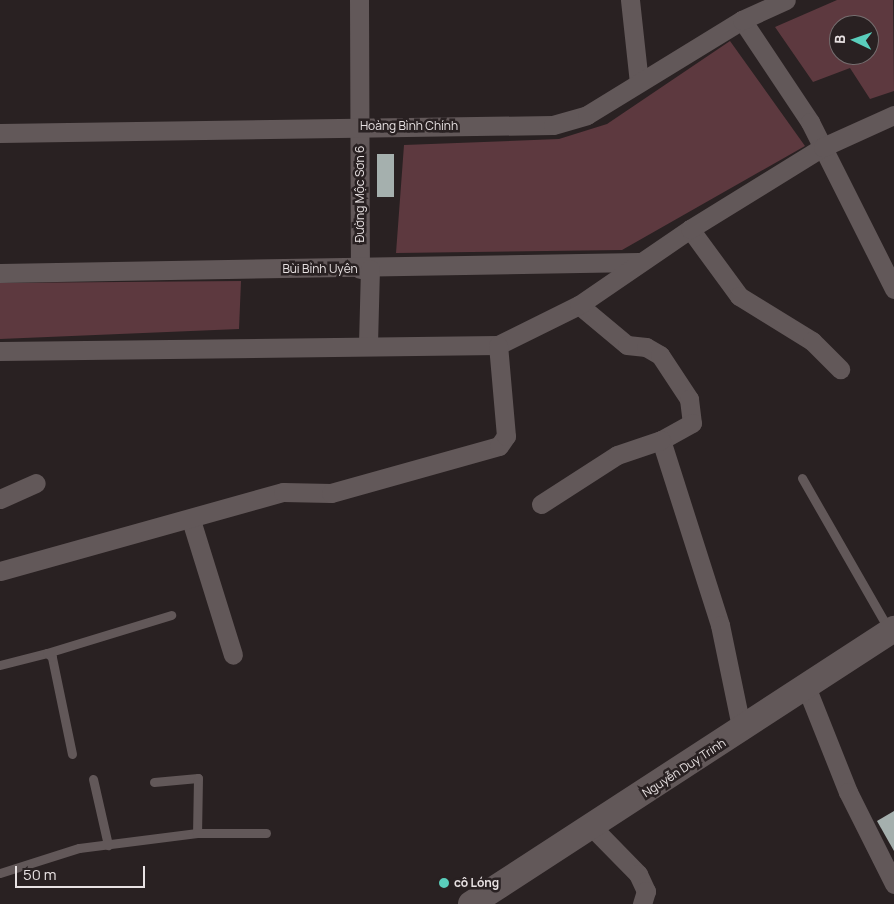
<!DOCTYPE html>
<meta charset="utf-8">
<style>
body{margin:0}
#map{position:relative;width:894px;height:904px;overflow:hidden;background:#292122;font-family:Manrope,sans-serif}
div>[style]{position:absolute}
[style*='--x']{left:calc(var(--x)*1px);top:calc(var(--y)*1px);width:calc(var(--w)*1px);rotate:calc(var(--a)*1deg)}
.green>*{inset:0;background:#5d393f}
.building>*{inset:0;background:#a5b0ae}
.lane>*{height:9px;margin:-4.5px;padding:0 4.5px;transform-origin:4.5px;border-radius:4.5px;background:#625859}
.street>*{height:19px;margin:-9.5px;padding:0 9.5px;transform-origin:9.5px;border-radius:9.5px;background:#625859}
.secondary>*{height:26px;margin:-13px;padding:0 13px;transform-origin:13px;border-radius:13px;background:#625859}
.dots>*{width:14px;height:14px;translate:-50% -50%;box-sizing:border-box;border:2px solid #292122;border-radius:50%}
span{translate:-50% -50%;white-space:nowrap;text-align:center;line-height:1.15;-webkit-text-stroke:5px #292122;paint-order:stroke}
.street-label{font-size:12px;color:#e8e2e3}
.poi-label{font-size:12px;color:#e8e2e3;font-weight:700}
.left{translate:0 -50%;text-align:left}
.north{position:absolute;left:829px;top:15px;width:50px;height:50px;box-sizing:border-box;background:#292122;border:1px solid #756e6f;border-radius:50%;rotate:273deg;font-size:14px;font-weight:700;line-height:20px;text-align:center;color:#e8e2e3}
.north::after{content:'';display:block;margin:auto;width:18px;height:22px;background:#5acebc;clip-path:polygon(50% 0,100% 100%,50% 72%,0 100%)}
.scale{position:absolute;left:15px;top:866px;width:130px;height:22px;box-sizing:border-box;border:2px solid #e8e2e3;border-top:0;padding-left:6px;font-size:15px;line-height:18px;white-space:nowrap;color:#e8e2e3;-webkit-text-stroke:4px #292122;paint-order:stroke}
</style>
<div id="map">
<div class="green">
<i style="clip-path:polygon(evenodd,837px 0,893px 0,894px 91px,870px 99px,850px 68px,813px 82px,775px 27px,837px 0,839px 25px,869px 25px,869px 55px,839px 55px,839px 25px)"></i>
<i style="clip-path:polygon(730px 41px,805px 146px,622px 250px,396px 253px,404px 145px,559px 139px,607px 124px)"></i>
<i style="clip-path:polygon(241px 281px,239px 329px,0 339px,0 283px)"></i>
</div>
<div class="building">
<i style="clip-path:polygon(377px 154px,394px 154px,394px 197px,377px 197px)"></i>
<i style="clip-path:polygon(894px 811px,894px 851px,877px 821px)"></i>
</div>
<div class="lane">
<i style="--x:802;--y:478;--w:175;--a:60.2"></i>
<i style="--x:0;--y:665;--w:49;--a:-14.3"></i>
<i style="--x:72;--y:754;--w:99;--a:-101.7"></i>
<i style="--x:52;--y:657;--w:6;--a:-141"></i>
<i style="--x:47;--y:653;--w:130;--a:-17"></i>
<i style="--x:93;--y:779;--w:68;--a:77.2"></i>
<i style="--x:154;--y:782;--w:44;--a:-5.2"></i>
<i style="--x:198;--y:778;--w:55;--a:91"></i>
<i style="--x:0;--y:873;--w:83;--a:-17.6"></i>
<i style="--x:79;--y:848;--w:119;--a:-7.2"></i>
<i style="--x:197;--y:833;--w:69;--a:0"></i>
</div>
<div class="street">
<i style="--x:359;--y:0;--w:269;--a:89.8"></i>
<i style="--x:630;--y:0;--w:83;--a:83.8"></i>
<i style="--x:742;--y:20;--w:123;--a:56.3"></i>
<i style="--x:810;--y:122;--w:187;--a:63.3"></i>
<i style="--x:0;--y:133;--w:553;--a:-0.83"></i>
<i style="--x:553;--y:125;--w:35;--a:-16"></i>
<i style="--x:587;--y:115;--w:182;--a:-31.5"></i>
<i style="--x:742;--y:20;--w:48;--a:-24.4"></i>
<i style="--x:690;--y:229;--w:83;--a:53.8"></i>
<i style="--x:739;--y:296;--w:86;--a:31.7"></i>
<i style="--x:812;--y:341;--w:40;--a:45"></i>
<i style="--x:0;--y:273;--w:639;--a:-0.99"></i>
<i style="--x:579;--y:305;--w:62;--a:39.8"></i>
<i style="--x:627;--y:345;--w:19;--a:6"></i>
<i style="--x:646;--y:347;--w:16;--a:30"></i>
<i style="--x:660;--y:355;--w:53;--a:56.6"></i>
<i style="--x:689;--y:399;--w:24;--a:83"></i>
<i style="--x:692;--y:423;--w:35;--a:151"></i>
<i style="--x:661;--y:440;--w:194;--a:72.3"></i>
<i style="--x:720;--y:625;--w:108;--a:78.3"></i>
<i style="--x:368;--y:344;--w:75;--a:-88.5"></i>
<i style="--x:0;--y:351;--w:498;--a:-0.7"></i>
<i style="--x:498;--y:345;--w:90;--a:-26.3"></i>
<i style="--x:579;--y:305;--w:135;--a:-34.4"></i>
<i style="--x:690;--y:229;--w:156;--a:-31.7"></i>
<i style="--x:823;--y:147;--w:78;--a:-24.3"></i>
<i style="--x:0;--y:499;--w:39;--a:-24"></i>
<i style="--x:541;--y:504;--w:90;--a:-32.8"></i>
<i style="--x:617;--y:455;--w:46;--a:-18.8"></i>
<i style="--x:191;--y:520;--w:141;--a:72.7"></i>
<i style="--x:0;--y:571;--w:294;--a:-15.6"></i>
<i style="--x:283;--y:492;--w:48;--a:1.2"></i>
<i style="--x:331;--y:493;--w:174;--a:-15.6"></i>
<i style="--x:499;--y:446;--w:12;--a:-55"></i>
<i style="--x:506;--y:436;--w:91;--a:-95"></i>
<i style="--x:807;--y:689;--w:111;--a:68.3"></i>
<i style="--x:848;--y:792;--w:103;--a:63.4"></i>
<i style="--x:592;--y:827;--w:66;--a:45.6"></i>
<i style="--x:638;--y:874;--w:19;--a:65"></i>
<i style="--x:646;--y:891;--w:14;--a:107"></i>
</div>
<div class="secondary">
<i style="--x:471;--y:904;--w:505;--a:-33.03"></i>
</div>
<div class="dots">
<i style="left:444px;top:883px;background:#5acebc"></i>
</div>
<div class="street-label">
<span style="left:409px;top:126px">Hoàng Bình Chính</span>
<span style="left:360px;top:194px;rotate:-90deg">Đường Mộc Sơn 6</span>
<span style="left:320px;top:269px">Bùi Bỉnh Uyên</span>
<span style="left:684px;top:768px;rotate:-33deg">Nguyễn Duy Trinh</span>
</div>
<div class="poi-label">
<span class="left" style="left:454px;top:883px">cô Lóng</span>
</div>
<div class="north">B</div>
<div class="scale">50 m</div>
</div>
